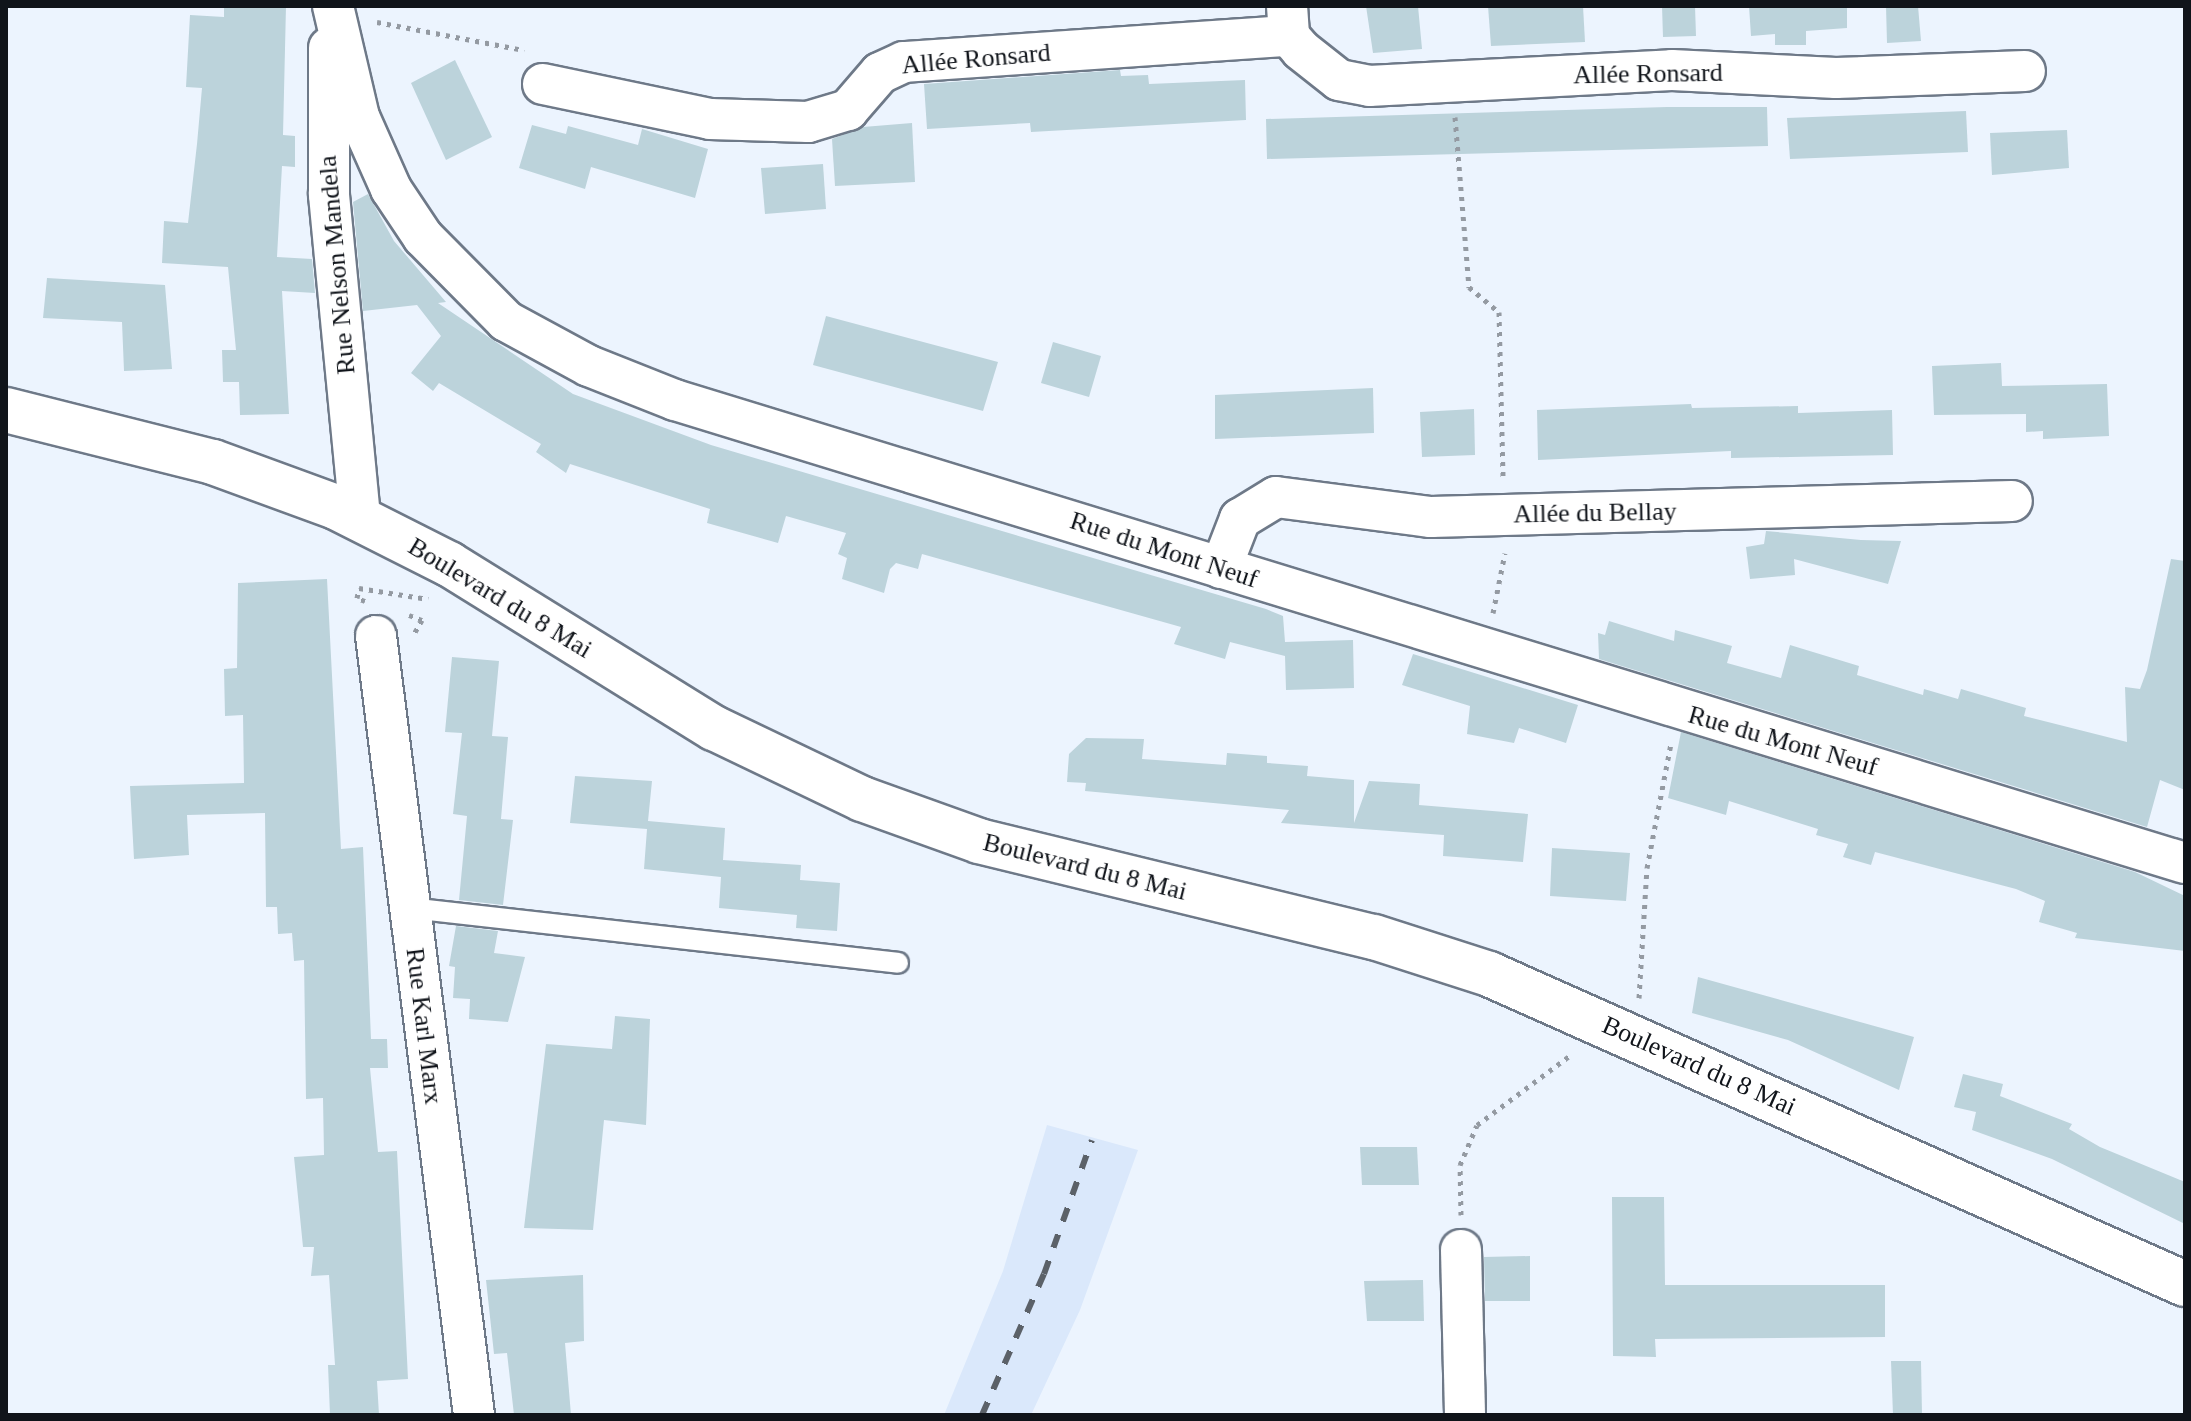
<!DOCTYPE html>
<meta charset="utf-8">
<style>
body{margin:0}
#map{position:relative;width:2191px;height:1421px;overflow:hidden;background:#ecf4fe;font-family:Georgia,serif}
div>[style]{position:absolute}
[style*='--x']{left:calc(var(--x)*1px);top:calc(var(--y)*1px);width:calc(var(--w)*1px);rotate:calc(var(--a)*1deg)}
.built>*{inset:0;background:#dae8fb}
.building>*{inset:0;background:#bcd3db}
.path>*{height:5px;margin-top:-2.5px;transform-origin:0;background:repeating-linear-gradient(90deg,#949aa2 0 4px,transparent 0 10px)}
.roads{filter:drop-shadow(2px 0 #6e7988) drop-shadow(-2px 0 #6e7988) drop-shadow(0 2px #6e7988) drop-shadow(0 -2px #6e7988)}
.service>*{height:20px;margin:-10px;padding:0 10px;transform-origin:10px;border-radius:10px;background:#fff}
.minor>*{height:40px;margin:-20px;padding:0 20px;transform-origin:20px;border-radius:20px;background:#fff}
.secondary>*{height:44px;margin:-22px;padding:0 22px;transform-origin:22px;border-radius:22px;background:#fff}
.rail>*{height:6px;margin-top:-3px;transform-origin:0;background:repeating-linear-gradient(90deg,#5b6168 0 14px,transparent 0 28px)}
span{translate:-50% -50%;white-space:nowrap;text-align:center;line-height:1.15;-webkit-text-stroke:7px #fff;paint-order:stroke}
.street-label{font-size:26px;color:#10141a}
.frame{position:absolute;inset:0;border:8px solid #10141a;pointer-events:none}
</style>
<div id="map">
<div class="built">
<i style="clip-path:polygon(1047px 1125px,1138px 1150px,1080px 1310px,1031px 1415px,944px 1415px,1003px 1271px)"></i>
</div>
<div class="building">
<i style="clip-path:polygon(224px 6px,286px 6px,283px 135px,295px 136px,295px 167px,282px 166px,277px 257px,312px 259px,315px 293px,282px 291px,289px 414px,240px 415px,239px 382px,223px 382px,222px 350px,236px 350px,228px 267px,162px 263px,164px 221px,188px 223px,197px 144px,202px 88px,186px 87px,190px 15px,224px 17px)"></i>
<i style="clip-path:polygon(1366px 6px,1418px 6px,1422px 49px,1373px 53px)"></i>
<i style="clip-path:polygon(1488px 6px,1583px 6px,1585px 42px,1491px 46px)"></i>
<i style="clip-path:polygon(1662px 6px,1695px 6px,1696px 36px,1663px 37px)"></i>
<i style="clip-path:polygon(1749px 6px,1847px 6px,1847px 28px,1806px 31px,1806px 45px,1775px 45px,1775px 34px,1751px 36px)"></i>
<i style="clip-path:polygon(1886px 6px,1918px 6px,1921px 41px,1887px 43px)"></i>
<i style="clip-path:polygon(455px 60px,492px 137px,446px 160px,411px 83px)"></i>
<i style="clip-path:polygon(1120px 70px,1121px 76px,1148px 75px,1149px 84px,1245px 80px,1246px 120px,1031px 132px,1030px 123px,927px 129px,924px 84px)"></i>
<i style="clip-path:polygon(1667px 107px,1767px 107px,1768px 146px,1267px 159px,1266px 119px)"></i>
<i style="clip-path:polygon(1966px 111px,1968px 152px,1790px 159px,1787px 118px)"></i>
<i style="clip-path:polygon(912px 123px,915px 182px,835px 186px,832px 139px,863px 127px)"></i>
<i style="clip-path:polygon(532px 125px,566px 134px,568px 126px,638px 145px,642px 129px,708px 149px,695px 198px,591px 167px,585px 189px,519px 168px)"></i>
<i style="clip-path:polygon(2067px 130px,2069px 168px,1992px 175px,1990px 133px)"></i>
<i style="clip-path:polygon(823px 164px,826px 209px,765px 214px,761px 168px)"></i>
<i style="clip-path:polygon(368px 194px,394px 241px,446px 302px,438px 303px,573px 394px,711px 445px,1266px 609px,1283px 616px,1285px 642px,1353px 640px,1354px 688px,1286px 690px,1285px 656px,1230px 642px,1225px 659px,1174px 644px,1181px 627px,922px 554px,918px 569px,896px 563px,890px 569px,884px 593px,842px 579px,847px 558px,838px 554px,846px 533px,786px 516px,778px 543px,707px 523px,710px 509px,570px 464px,566px 473px,536px 452px,541px 444px,439px 383px,433px 391px,411px 373px,441px 336px,417px 305px,363px 311px,353px 202px)"></i>
<i style="clip-path:polygon(47px 278px,165px 285px,172px 369px,124px 371px,122px 322px,43px 318px)"></i>
<i style="clip-path:polygon(826px 316px,998px 362px,983px 411px,813px 365px)"></i>
<i style="clip-path:polygon(1053px 342px,1101px 356px,1089px 397px,1041px 383px)"></i>
<i style="clip-path:polygon(2001px 363px,2002px 386px,2107px 384px,2109px 436px,2043px 439px,2043px 431px,2026px 432px,2026px 414px,1934px 415px,1932px 366px)"></i>
<i style="clip-path:polygon(1373px 388px,1374px 433px,1215px 439px,1215px 395px)"></i>
<i style="clip-path:polygon(1691px 404px,1692px 408px,1798px 406px,1798px 413px,1892px 410px,1893px 455px,1731px 458px,1731px 451px,1538px 460px,1537px 410px)"></i>
<i style="clip-path:polygon(1474px 409px,1475px 455px,1422px 457px,1420px 412px)"></i>
<i style="clip-path:polygon(1766px 531px,1861px 540px,1901px 541px,1888px 584px,1794px 559px,1795px 575px,1750px 579px,1746px 547px,1764px 544px)"></i>
<i style="clip-path:polygon(2171px 559px,2185px 561px,2185px 790px,2160px 780px,2147px 827px,1599px 659px,1598px 633px,1605px 635px,1609px 621px,1674px 641px,1675px 630px,1732px 646px,1727px 663px,1781px 678px,1790px 645px,1859px 666px,1857px 675px,1923px 695px,1924px 689px,1958px 699px,1961px 689px,2026px 708px,2024px 716px,2127px 742px,2125px 687px,2140px 689px,2147px 670px)"></i>
<i style="clip-path:polygon(327px 579px,341px 849px,363px 847px,371px 1039px,387px 1039px,388px 1068px,370px 1068px,378px 1152px,397px 1151px,408px 1379px,377px 1381px,379px 1415px,330px 1415px,328px 1365px,335px 1365px,329px 1275px,311px 1276px,314px 1247px,303px 1247px,294px 1157px,324px 1155px,323px 1098px,306px 1099px,304px 960px,294px 961px,292px 933px,278px 934px,277px 907px,266px 907px,265px 813px,187px 815px,189px 855px,134px 859px,130px 786px,244px 783px,243px 715px,225px 716px,224px 669px,237px 668px,238px 583px)"></i>
<i style="clip-path:polygon(1413px 654px,1578px 705px,1566px 743px,1519px 728px,1514px 743px,1467px 734px,1470px 706px,1402px 685px)"></i>
<i style="clip-path:polygon(452px 657px,499px 661px,492px 736px,508px 737px,501px 819px,513px 820px,503px 905px,459px 900px,467px 816px,453px 814px,462px 733px,445px 732px)"></i>
<i style="clip-path:polygon(1681px 732px,2135px 872px,2185px 896px,2185px 951px,2075px 938px,2077px 933px,2039px 922px,2045px 901px,2016px 889px,1875px 852px,1871px 865px,1843px 857px,1848px 844px,1816px 835px,1818px 829px,1729px 801px,1726px 815px,1668px 798px)"></i>
<i style="clip-path:polygon(1086px 738px,1144px 739px,1142px 759px,1226px 765px,1227px 753px,1267px 756px,1267px 763px,1308px 766px,1307px 776px,1354px 780px,1354px 823px,1369px 781px,1420px 784px,1419px 805px,1528px 814px,1523px 862px,1443px 856px,1444px 835px,1281px 823px,1289px 810px,1085px 791px,1086px 783px,1067px 782px,1069px 754px)"></i>
<i style="clip-path:polygon(575px 776px,652px 781px,648px 821px,725px 828px,723px 860px,801px 865px,800px 880px,840px 883px,837px 931px,796px 928px,797px 915px,719px 908px,721px 877px,644px 869px,647px 829px,570px 823px)"></i>
<i style="clip-path:polygon(1552px 848px,1630px 853px,1626px 901px,1550px 896px)"></i>
<i style="clip-path:polygon(456px 926px,498px 931px,494px 953px,525px 957px,508px 1022px,469px 1019px,470px 999px,453px 998px,455px 967px,449px 966px)"></i>
<i style="clip-path:polygon(1698px 977px,1914px 1037px,1899px 1090px,1788px 1040px,1692px 1013px)"></i>
<i style="clip-path:polygon(615px 1016px,650px 1019px,646px 1125px,604px 1120px,593px 1230px,524px 1228px,546px 1044px,612px 1049px)"></i>
<i style="clip-path:polygon(1963px 1074px,2003px 1084px,2000px 1096px,2072px 1124px,2069px 1129px,2100px 1147px,2185px 1182px,2185px 1224px,2052px 1159px,1972px 1130px,1976px 1112px,1954px 1107px)"></i>
<i style="clip-path:polygon(1360px 1147px,1417px 1147px,1419px 1185px,1362px 1185px)"></i>
<i style="clip-path:polygon(1612px 1197px,1664px 1197px,1665px 1285px,1885px 1285px,1885px 1337px,1655px 1339px,1656px 1357px,1613px 1356px)"></i>
<i style="clip-path:polygon(1530px 1256px,1530px 1301px,1485px 1301px,1484px 1257px)"></i>
<i style="clip-path:polygon(583px 1275px,584px 1341px,565px 1343px,571px 1415px,514px 1415px,507px 1353px,494px 1354px,486px 1280px)"></i>
<i style="clip-path:polygon(1423px 1280px,1424px 1321px,1367px 1321px,1364px 1281px)"></i>
<i style="clip-path:polygon(1891px 1361px,1921px 1361px,1922px 1415px,1893px 1415px)"></i>
</div>
<div class="path">
<i style="--x:377;--y:22;--w:150;--a:10.8"></i>
<i style="--x:1455;--y:117;--w:171;--a:85.3"></i>
<i style="--x:1469;--y:287;--w:39;--a:40"></i>
<i style="--x:1499;--y:312;--w:165;--a:88.6"></i>
<i style="--x:365;--y:601;--w:9;--a:-159"></i>
<i style="--x:357;--y:598;--w:10;--a:-79"></i>
<i style="--x:359;--y:588;--w:70;--a:9.1"></i>
<i style="--x:1493;--y:613;--w:61;--a:-78.7"></i>
<i style="--x:409;--y:615;--w:14;--a:21"></i>
<i style="--x:422;--y:620;--w:16;--a:120"></i>
<i style="--x:1639;--y:998;--w:130;--a:-86.5"></i>
<i style="--x:1647;--y:868;--w:127;--a:-79.1"></i>
<i style="--x:1461;--y:1215;--w:50;--a:-91.1"></i>
<i style="--x:1460;--y:1165;--w:43;--a:-67"></i>
<i style="--x:1477;--y:1125;--w:119;--a:-36.8"></i>
</div>
<div class="roads">
<div class="service">
<i style="--x:410;--y:908;--w:491;--a:6.4"></i>
</div>
<div class="minor">
<i style="--x:333;--y:6;--w:114;--a:76.8"></i>
<i style="--x:359;--y:117;--w:79;--a:66"></i>
<i style="--x:391;--y:189;--w:58;--a:56.3"></i>
<i style="--x:423;--y:237;--w:118;--a:45.3"></i>
<i style="--x:506;--y:321;--w:94;--a:28.5"></i>
<i style="--x:589;--y:366;--w:92;--a:21.6"></i>
<i style="--x:675;--y:400;--w:1579;--a:17.05"></i>
<i style="--x:1287;--y:6;--w:30;--a:86"></i>
<i style="--x:1289;--y:36;--w:18;--a:49"></i>
<i style="--x:1301;--y:50;--w:48;--a:38.3"></i>
<i style="--x:1339;--y:80;--w:31;--a:11"></i>
<i style="--x:1369;--y:86;--w:303;--a:-3"></i>
<i style="--x:1672;--y:70;--w:164;--a:2.8"></i>
<i style="--x:1836;--y:78;--w:189;--a:-2.1"></i>
<i style="--x:329;--y:48;--w:147;--a:90"></i>
<i style="--x:329;--y:195;--w:324;--a:84.5"></i>
<i style="--x:543;--y:84;--w:171;--a:11.8"></i>
<i style="--x:710;--y:119;--w:98;--a:1.8"></i>
<i style="--x:808;--y:122;--w:42;--a:-16.7"></i>
<i style="--x:848;--y:110;--w:49;--a:-49.1"></i>
<i style="--x:880;--y:73;--w:26;--a:-25"></i>
<i style="--x:904;--y:62;--w:386;--a:-3.9"></i>
<i style="--x:1221;--y:568;--w:53;--a:-68.8"></i>
<i style="--x:1240;--y:519;--w:42;--a:-31.4"></i>
<i style="--x:1276;--y:497;--w:156;--a:7.4"></i>
<i style="--x:1431;--y:517;--w:581;--a:-1.58"></i>
<i style="--x:376;--y:636;--w:785;--a:82.83"></i>
<i style="--x:1461;--y:1250;--w:165;--a:88.6"></i>
</div>
<div class="secondary">
<i style="--x:6;--y:410;--w:213;--a:14.1"></i>
<i style="--x:213;--y:462;--w:131;--a:20.1"></i>
<i style="--x:336;--y:507;--w:127;--a:26.8"></i>
<i style="--x:449;--y:564;--w:312;--a:31.8"></i>
<i style="--x:714;--y:728;--w:164;--a:25.6"></i>
<i style="--x:862;--y:799;--w:124;--a:19.7"></i>
<i style="--x:979;--y:841;--w:406;--a:13.7"></i>
<i style="--x:1374;--y:937;--w:121;--a:17.8"></i>
<i style="--x:1489;--y:974;--w:762;--a:24.01"></i>
</div>
</div>
<div class="rail">
<i style="--x:982;--y:1415;--w:154;--a:-66.3"></i>
<i style="--x:1044;--y:1274;--w:142;--a:-70.3"></i>
</div>
<div class="street-label">
<span style="left:976px;top:59px;rotate:-5deg">Allée Ronsard</span>
<span style="left:1648px;top:74px;rotate:-1deg">Allée Ronsard</span>
<span style="left:337px;top:265px;rotate:-95deg">Rue Nelson Mandela</span>
<span style="left:1595px;top:513px;rotate:-1deg">Allée du Bellay</span>
<span style="left:1164px;top:550px;rotate:18deg">Rue du Mont Neuf</span>
<span style="left:500px;top:598px;rotate:31deg">Boulevard du 8 Mai</span>
<span style="left:1783px;top:741px;rotate:16deg">Rue du Mont Neuf</span>
<span style="left:1085px;top:867px;rotate:14deg">Boulevard du 8 Mai</span>
<span style="left:424px;top:1026px;rotate:83deg">Rue Karl Marx</span>
<span style="left:1699px;top:1066px;rotate:24deg">Boulevard du 8 Mai</span>
</div>
<div class="frame"></div>
</div>
